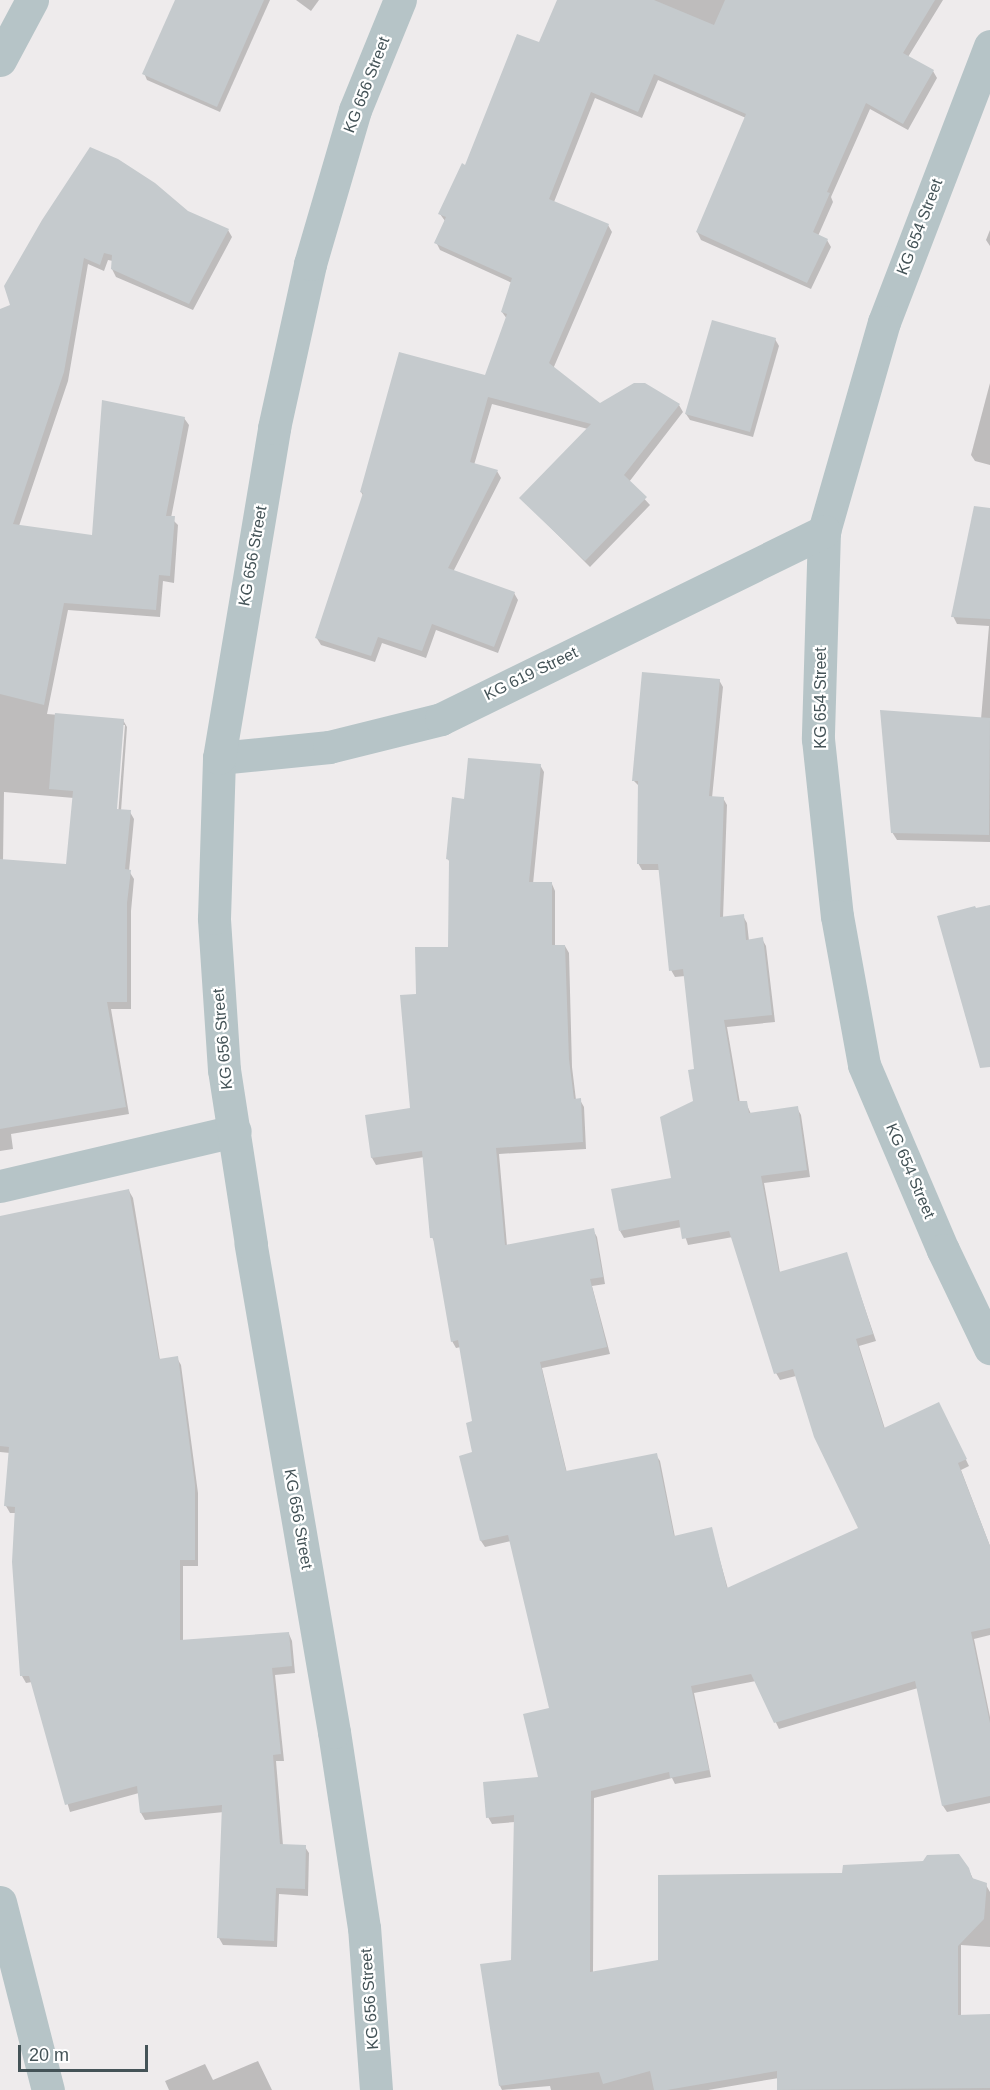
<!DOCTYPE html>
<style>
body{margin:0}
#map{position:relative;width:990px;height:2090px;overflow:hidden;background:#eeebec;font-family:Arial,sans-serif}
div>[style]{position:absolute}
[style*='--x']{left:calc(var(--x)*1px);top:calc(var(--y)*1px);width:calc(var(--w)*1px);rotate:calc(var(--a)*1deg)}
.shadow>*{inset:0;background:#0003}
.building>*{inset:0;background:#c5cacd}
.street>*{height:33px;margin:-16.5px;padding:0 16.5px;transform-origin:16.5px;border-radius:16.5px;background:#b6c4c7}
span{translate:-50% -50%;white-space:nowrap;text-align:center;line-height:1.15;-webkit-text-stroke:4.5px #fff;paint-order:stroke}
.street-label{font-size:16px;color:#445357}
.scale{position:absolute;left:18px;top:2045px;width:130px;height:27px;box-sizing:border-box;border:3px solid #445357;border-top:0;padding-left:8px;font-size:18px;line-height:21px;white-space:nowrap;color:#445357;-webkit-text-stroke:4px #fff;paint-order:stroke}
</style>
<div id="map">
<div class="shadow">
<i style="clip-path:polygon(176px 0,270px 0,220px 112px,147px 80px,144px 73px)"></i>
<i style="clip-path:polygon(296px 0,319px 0,311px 11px)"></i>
<i style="clip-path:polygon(558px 0,943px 0,908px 57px,933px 71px,937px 78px,908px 130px,870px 109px,831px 197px,833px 202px,818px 236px,827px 240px,831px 247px,811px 289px,701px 240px,697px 232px,746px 118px,658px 80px,642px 118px,595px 98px,554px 202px,608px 225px,612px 232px,553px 369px,600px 405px,679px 405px,683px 412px,629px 482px,650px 505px,590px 567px,521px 498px,588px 429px,492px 404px,474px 465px,497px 471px,501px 478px,453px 572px,514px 593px,518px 600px,498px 653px,436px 630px,426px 658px,382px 643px,375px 662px,321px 645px,316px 637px,364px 497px,361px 492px,486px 377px,507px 319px,502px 312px,512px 283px,440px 250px,436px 242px,445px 221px,440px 214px,539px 44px)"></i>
<i style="clip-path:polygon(evenodd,188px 212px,228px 230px,232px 237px,193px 310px,116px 277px,112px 269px,113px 261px,108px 260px,104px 271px,88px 264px,68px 381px,19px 526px,94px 537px,184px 418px,189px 425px,171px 518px,178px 525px,174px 583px,163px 581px,160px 617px,68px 610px,47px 714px,123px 720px,127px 727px,121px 811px,130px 812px,134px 819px,129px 871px,134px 879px,131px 911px,131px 1009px,111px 1009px,129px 1114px,11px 1134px,13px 1149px,0 1151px,0 311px,12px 306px,6px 286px,188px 212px,122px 725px,125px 725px,118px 816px,115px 816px,122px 725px,188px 212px,4px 792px,74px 798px,67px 865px,3px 861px,4px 792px)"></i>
<i style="clip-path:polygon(990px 230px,990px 246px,986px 240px)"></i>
<i style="clip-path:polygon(775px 339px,779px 346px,753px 437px,690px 420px,686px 414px)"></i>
<i style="clip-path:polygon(990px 383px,990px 465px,975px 461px,971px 455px)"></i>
<i style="clip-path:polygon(990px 532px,990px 842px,897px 840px,892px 832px,981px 719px,989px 626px,957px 624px,953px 616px)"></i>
<i style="clip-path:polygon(719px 680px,723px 687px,712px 798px,723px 798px,727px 805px,723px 918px,743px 916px,747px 923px,749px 941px,762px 939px,766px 946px,775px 1022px,727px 1027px,740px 1103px,746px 1103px,751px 1114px,797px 1108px,801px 1115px,810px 1177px,764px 1183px,780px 1273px,846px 1253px,876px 1341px,859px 1346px,885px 1429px,942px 1411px,969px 1466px,961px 1470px,990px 1546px,990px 1635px,974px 1639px,990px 1717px,990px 1803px,947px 1812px,943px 1806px,918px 1688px,779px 1729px,756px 1681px,694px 1693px,711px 1777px,675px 1784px,672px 1778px,594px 1798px,593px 1973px,660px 1962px,843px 1875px,968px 1868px,974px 1881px,986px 1885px,990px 1892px,990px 1947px,961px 1945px,961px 2016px,990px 2015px,990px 2090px,779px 2090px,779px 2078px,708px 2090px,551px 2090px,550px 2086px,502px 2090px,500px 2086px,482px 1966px,513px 1961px,515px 1822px,492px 1824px,488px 1817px,540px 1779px,551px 1709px,511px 1541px,485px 1547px,481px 1541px,474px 1422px,461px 1347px,456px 1348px,452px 1341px,436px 1245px,432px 1237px,424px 1157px,376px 1165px,372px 1158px,367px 1116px,411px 1110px,417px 995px,449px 948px,450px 863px,448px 859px,466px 800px,540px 765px,544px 772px,533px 884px,552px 884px,555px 891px,555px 946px,565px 946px,569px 953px,572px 1067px,576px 1100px,580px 1100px,584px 1107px,586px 1149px,499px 1154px,507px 1246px,593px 1230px,597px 1237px,605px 1284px,592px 1286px,610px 1354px,542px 1368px,567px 1473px,656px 1455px,660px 1461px,675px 1537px,711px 1529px,728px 1589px,860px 1529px,796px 1376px,780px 1380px,776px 1373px,733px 1237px,688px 1245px,682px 1227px,624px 1238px,620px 1231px,673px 1180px,695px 1102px,695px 1071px,685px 976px,675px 977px,671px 970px,660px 870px,642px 870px,638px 863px,640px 787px,633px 780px)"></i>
<i style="clip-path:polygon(129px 1191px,133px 1198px,160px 1360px,177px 1358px,181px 1365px,198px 1493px,198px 1566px,183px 1566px,183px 1641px,289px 1634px,292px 1641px,295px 1673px,275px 1675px,284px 1761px,276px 1761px,283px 1845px,305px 1847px,309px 1853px,308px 1896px,279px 1894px,277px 1947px,223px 1945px,219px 1938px,224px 1812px,145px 1820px,141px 1813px,139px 1793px,70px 1812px,32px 1682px,26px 1683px,22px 1676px,16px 1513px,10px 1513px,6px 1506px,10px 1453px,0 1452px,0 1218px)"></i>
<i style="clip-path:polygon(258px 2061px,272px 2090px,169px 2090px,165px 2081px,205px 2064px,213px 2080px)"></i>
</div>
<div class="building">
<i style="clip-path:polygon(175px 0,264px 0,217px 107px,142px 74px)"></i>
<i style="clip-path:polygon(557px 0,654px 0,714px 25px,725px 0,935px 0,903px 53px,934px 70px,903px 124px,866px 103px,827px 192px,830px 193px,813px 232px,828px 239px,807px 283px,696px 232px,746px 114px,654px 74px,638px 112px,591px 92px,549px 199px,609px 224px,549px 363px,600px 403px,634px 383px,645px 383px,680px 404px,624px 475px,647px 497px,585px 561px,519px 498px,591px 424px,488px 397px,470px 462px,498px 470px,448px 568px,515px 592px,494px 647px,432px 624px,422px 651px,378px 637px,371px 656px,315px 638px,363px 493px,360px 492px,399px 352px,485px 375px,507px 314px,501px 312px,512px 278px,434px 243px,446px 217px,438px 214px,462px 163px,465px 165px,517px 34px,539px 42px)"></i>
<i style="clip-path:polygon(90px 147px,118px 159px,155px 183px,188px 211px,229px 229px,189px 304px,111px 269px,112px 255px,104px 253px,100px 265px,84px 258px,64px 372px,13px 524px,92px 535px,102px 400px,185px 417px,166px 516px,175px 516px,170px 576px,159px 575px,156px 610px,64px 603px,44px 705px,0 694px,0 309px,10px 305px,4px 286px,42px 220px)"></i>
<i style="clip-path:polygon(712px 320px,776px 338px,750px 432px,685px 414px)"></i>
<i style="clip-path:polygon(974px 506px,990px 508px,990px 619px,951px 617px)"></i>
<i style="clip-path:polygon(642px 672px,720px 679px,709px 796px,724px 797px,720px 917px,744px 914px,746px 940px,763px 937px,772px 1015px,724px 1020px,738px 1101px,747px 1101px,749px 1113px,798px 1106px,807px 1170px,761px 1176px,779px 1272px,847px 1252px,873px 1334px,856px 1339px,884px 1428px,939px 1402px,967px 1459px,958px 1463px,990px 1546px,990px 1628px,971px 1632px,990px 1723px,990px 1796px,942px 1806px,915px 1681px,774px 1723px,751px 1674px,691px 1686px,709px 1770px,670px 1778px,669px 1772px,591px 1791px,590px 1972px,658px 1960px,658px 1875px,842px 1873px,843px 1865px,923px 1861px,927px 1855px,959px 1854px,969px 1868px,972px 1878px,987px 1883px,984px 1919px,958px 1946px,958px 2015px,990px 2014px,990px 2088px,777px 2090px,777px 2071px,667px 2090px,654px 2090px,650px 2071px,603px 2084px,599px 2072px,499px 2086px,480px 1964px,511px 1960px,514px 1815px,486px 1818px,483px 1782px,538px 1777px,523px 1714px,549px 1708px,508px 1535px,480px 1541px,459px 1456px,472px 1452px,466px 1423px,472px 1421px,458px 1340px,451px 1342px,433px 1238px,430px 1238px,422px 1151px,371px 1158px,365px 1115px,410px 1108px,400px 995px,416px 994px,415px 947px,448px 947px,449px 860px,446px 859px,452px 797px,464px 799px,468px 758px,541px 764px,529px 882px,552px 882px,552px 945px,565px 945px,569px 1059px,574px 1099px,581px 1098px,583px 1142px,496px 1148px,505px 1245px,594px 1228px,603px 1277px,590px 1279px,607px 1347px,540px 1362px,566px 1471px,657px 1453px,674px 1536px,712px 1527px,727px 1588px,858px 1528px,814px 1437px,793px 1369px,774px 1374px,729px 1231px,682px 1239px,679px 1220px,619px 1231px,611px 1189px,671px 1178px,660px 1117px,693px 1101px,688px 1070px,694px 1069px,683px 969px,669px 971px,658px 864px,637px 864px,638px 781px,632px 781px)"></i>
<i style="clip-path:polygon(880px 710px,990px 718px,989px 835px,891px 833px)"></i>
<i style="clip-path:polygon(55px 713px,124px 719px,117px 809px,131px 810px,125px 869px,131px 870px,127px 903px,127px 1002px,107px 1002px,126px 1107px,0 1129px,0 859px,66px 864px,73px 791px,49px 789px)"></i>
<i style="clip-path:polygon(990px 905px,990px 1067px,980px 1068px,937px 916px,975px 906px,976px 908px)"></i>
<i style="clip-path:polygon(129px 1189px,159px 1359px,178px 1356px,195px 1485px,195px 1560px,180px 1560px,180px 1640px,289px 1632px,292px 1666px,272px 1668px,281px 1754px,273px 1755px,280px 1844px,306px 1845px,305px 1889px,276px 1888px,274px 1941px,217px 1938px,222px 1805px,140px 1813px,137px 1786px,65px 1805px,29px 1676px,20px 1676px,12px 1562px,15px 1507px,4px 1506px,9px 1447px,0 1446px,0 1216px)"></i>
</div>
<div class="street">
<i style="--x:990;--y:46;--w:296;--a:111"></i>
<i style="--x:884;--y:322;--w:217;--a:106"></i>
<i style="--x:824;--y:531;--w:208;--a:91.7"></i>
<i style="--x:818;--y:739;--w:178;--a:83.9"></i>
<i style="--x:837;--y:916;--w:151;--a:79.7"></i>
<i style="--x:864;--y:1065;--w:201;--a:66.9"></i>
<i style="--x:943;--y:1250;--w:109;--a:64.4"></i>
<i style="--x:0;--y:60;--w:68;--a:-61.9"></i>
<i style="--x:219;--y:758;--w:111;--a:-5.7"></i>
<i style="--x:329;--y:747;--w:115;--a:-14"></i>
<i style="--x:441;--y:719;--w:427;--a:-26.1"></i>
<i style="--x:0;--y:1186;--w:241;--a:-13.2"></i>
<i style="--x:0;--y:1902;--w:194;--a:75.7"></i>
<i style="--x:376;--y:2090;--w:162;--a:-94.2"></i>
<i style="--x:364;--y:1928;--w:198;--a:-98.7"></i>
<i style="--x:334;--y:1732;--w:495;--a:-99.7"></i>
<i style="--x:251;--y:1244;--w:176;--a:-98.8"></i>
<i style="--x:224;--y:1070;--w:152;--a:-93.8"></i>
<i style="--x:214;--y:918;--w:160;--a:-88.2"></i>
<i style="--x:219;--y:758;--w:335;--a:-80.5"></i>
<i style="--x:274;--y:428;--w:168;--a:-77.6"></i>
<i style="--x:310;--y:264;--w:160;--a:-73.7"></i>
<i style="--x:355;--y:110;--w:119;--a:-67.8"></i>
</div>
<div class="street-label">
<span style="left:367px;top:85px;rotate:-69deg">KG 656 Street</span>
<span style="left:920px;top:227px;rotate:-69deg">KG 654 Street</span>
<span style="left:253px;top:556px;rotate:-80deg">KG 656 Street</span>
<span style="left:531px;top:674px;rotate:-26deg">KG 619 Street</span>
<span style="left:821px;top:698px;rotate:-90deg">KG 654 Street</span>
<span style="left:223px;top:1039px;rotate:-95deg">KG 656 Street</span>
<span style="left:910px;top:1171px;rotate:67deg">KG 654 Street</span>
<span style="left:298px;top:1519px;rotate:80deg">KG 656 Street</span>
<span style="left:370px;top:1999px;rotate:-94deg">KG 656 Street</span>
</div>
<div class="scale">20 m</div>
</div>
